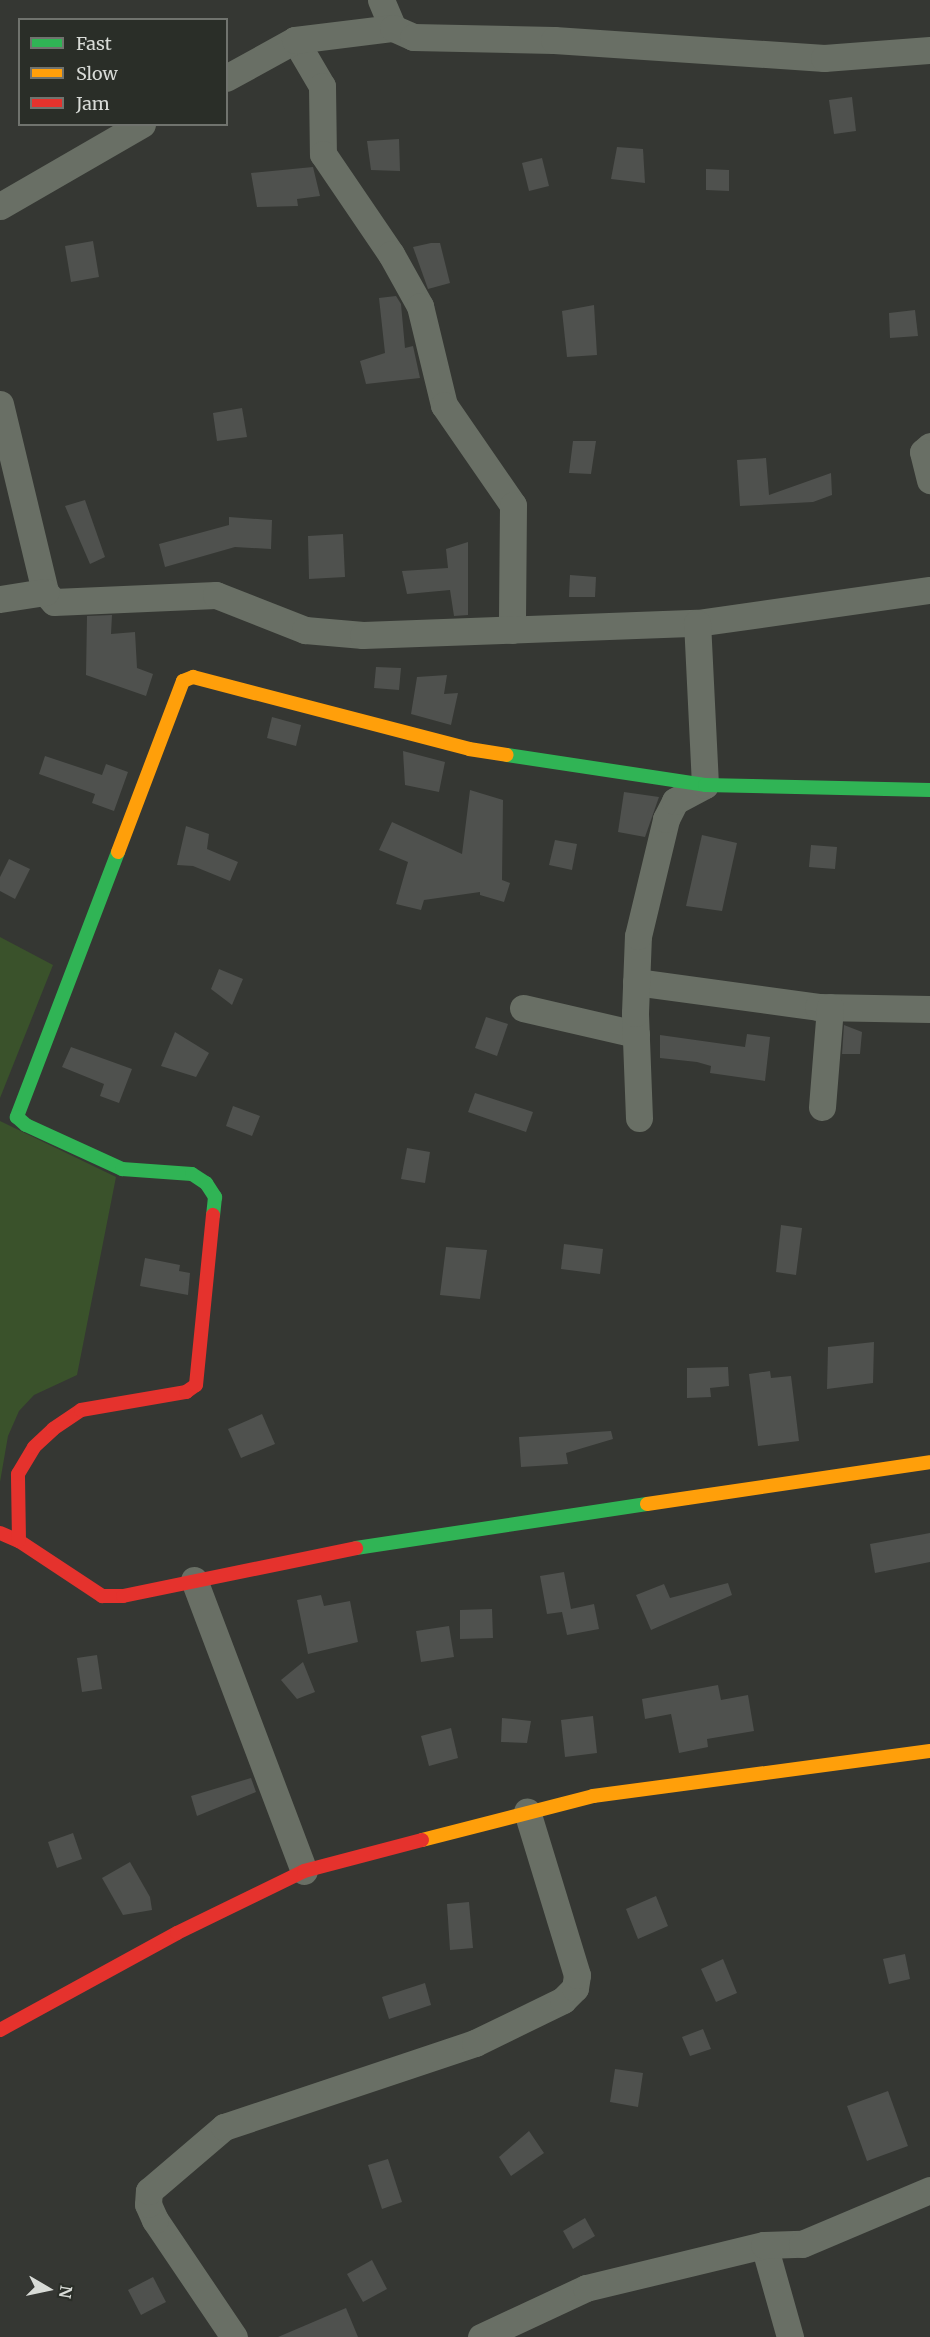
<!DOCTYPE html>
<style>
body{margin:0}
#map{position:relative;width:930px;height:2337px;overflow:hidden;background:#353733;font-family:Merriweather,serif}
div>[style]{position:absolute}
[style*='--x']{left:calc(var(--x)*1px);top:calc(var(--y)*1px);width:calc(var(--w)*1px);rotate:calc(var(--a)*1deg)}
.green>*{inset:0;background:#3a522b}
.building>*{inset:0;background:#4f514e}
.street>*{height:27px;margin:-13.5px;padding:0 13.5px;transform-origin:13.5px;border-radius:13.5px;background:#696f65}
.fast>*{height:14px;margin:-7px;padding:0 7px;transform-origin:7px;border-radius:7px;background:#30b455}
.slow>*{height:14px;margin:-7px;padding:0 7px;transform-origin:7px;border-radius:7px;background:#ff9f0a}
.jam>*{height:14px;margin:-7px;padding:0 7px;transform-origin:7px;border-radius:7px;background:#e5322d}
span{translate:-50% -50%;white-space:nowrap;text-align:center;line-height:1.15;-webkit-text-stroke:4.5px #2a2e28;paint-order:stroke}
.legend{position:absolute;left:18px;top:18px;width:210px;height:108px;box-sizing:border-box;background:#2a2e28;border:2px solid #70736e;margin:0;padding:8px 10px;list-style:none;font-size:18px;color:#d8dbd7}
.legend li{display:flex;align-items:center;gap:12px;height:30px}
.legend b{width:30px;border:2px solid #70736e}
.north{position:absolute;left:18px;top:2259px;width:60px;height:60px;-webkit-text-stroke:4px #2a2e28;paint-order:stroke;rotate:99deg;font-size:16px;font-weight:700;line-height:24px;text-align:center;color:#d8dbd7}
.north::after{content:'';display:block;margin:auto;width:21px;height:27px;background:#d8dbd7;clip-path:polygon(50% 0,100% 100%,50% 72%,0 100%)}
</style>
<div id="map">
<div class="green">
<i style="clip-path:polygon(0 937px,53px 965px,0 1098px)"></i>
<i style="clip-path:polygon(0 1121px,116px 1177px,77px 1375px,34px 1395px,19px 1411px,8px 1436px,0 1482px)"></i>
</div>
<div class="building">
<i style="clip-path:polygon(852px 97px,856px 131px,834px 134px,829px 100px)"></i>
<i style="clip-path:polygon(399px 139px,400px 171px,371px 170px,367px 141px)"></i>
<i style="clip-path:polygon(617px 147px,643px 149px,645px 183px,611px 179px)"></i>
<i style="clip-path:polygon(542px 158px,549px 186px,529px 191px,522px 163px)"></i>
<i style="clip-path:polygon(313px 167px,320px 196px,297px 199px,298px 206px,257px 207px,251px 173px)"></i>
<i style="clip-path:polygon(706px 169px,729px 170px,729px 191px,706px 190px)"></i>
<i style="clip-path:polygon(93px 241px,99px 277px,71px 282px,65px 246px)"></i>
<i style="clip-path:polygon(431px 243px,440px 243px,450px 283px,428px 289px,413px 247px)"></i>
<i style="clip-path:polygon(396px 296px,401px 304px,405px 348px,413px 346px,420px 378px,366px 384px,360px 361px,385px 353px,379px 298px)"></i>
<i style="clip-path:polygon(594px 305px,597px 355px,567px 357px,562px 311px)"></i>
<i style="clip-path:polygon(915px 310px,918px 336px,890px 338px,889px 313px)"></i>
<i style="clip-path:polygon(242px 408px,247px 437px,217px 441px,213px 413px)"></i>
<i style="clip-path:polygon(573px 441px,596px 441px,591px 474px,569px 473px)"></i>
<i style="clip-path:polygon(766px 458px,769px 495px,831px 473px,832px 495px,813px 502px,740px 506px,737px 460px)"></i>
<i style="clip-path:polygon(85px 500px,105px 557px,90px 564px,65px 506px)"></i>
<i style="clip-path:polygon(229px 517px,272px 520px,271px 549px,235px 547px,165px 567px,159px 544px,229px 525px)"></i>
<i style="clip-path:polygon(343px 534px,345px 577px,309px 579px,308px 536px)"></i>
<i style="clip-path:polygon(468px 542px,468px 615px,454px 616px,450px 590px,407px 594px,402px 571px,448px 568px,446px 549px)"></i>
<i style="clip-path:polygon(570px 575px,596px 577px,595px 597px,569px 597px)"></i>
<i style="clip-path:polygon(112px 615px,111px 634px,135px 632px,137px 668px,153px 674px,146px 696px,86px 675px,87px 616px)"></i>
<i style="clip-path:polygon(376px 667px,401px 668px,399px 690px,374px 688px)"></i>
<i style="clip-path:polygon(447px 675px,444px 694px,458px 693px,451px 725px,411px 714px,417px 677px)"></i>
<i style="clip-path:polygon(272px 717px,301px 725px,296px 746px,267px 738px)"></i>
<i style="clip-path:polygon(403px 751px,445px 762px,439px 792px,405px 785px)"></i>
<i style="clip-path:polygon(45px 756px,102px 775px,106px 764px,128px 772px,114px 811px,92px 803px,95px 794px,39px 774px)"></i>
<i style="clip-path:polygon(470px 790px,503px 800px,502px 880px,510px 883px,504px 902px,480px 895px,480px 892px,424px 900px,421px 910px,396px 904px,408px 862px,379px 850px,392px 822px,462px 854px)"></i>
<i style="clip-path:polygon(624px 792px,659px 797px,645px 837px,618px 832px)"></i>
<i style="clip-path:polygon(186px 826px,209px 834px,207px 849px,238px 862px,230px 881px,193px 866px,177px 865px)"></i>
<i style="clip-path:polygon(702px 835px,737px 843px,722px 911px,686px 906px)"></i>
<i style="clip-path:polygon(555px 840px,577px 844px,572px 870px,549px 865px)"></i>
<i style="clip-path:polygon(811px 845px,837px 847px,835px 869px,809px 867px)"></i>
<i style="clip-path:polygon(9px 859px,30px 869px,15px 899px,0 891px,0 877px)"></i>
<i style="clip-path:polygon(219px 969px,243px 979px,232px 1005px,211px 989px)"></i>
<i style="clip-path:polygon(486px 1017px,508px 1024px,497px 1056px,475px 1048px)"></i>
<i style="clip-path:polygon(844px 1025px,862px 1032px,860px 1054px,842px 1054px)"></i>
<i style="clip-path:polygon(175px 1032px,209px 1053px,196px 1077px,161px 1066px)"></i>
<i style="clip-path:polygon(747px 1034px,770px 1037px,765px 1081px,710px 1073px,711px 1066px,697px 1062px,660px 1058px,660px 1035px,745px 1047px)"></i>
<i style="clip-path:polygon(71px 1047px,132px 1069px,119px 1103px,100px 1096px,104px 1084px,62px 1067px)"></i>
<i style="clip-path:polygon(475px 1093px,533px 1112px,526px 1132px,468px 1112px)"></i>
<i style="clip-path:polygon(233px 1106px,260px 1116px,252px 1136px,226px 1126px)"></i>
<i style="clip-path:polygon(407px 1148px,430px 1152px,425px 1183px,401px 1179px)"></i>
<i style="clip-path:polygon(781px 1225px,802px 1228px,796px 1275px,776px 1272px)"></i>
<i style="clip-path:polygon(564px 1244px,603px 1249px,600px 1274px,561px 1269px)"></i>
<i style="clip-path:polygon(446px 1247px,487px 1250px,480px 1299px,440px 1295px)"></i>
<i style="clip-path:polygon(145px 1258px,180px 1265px,179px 1271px,190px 1273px,188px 1295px,140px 1286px)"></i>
<i style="clip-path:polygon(874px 1342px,873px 1383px,827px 1389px,828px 1347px)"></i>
<i style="clip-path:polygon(728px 1367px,729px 1386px,710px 1388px,711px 1397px,687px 1398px,687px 1368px)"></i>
<i style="clip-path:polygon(770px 1371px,771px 1378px,791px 1376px,799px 1441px,758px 1446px,749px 1374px)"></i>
<i style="clip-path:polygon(262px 1414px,275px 1444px,241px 1458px,228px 1429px)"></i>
<i style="clip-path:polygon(611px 1431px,613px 1439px,566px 1453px,568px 1464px,521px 1467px,519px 1437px)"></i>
<i style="clip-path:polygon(930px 1533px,930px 1562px,875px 1573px,870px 1544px)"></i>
<i style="clip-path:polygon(564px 1572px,571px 1609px,594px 1604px,599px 1629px,567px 1635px,562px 1612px,547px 1614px,540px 1576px)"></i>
<i style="clip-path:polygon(728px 1583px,732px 1595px,651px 1630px,636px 1595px,664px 1584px,670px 1598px)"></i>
<i style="clip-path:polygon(321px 1595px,324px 1606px,350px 1601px,358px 1642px,308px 1654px,297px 1600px)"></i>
<i style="clip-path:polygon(492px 1609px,493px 1638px,460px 1639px,460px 1610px)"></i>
<i style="clip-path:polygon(449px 1626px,454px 1657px,421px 1662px,416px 1631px)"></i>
<i style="clip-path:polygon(97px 1655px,102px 1689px,82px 1692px,77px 1658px)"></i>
<i style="clip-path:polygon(303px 1662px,315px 1692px,297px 1699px,281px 1680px)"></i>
<i style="clip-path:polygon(718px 1685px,721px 1700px,748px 1695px,754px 1731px,707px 1739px,708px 1747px,679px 1753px,671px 1714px,645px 1719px,642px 1699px)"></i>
<i style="clip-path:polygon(593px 1716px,597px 1753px,565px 1757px,561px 1720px)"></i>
<i style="clip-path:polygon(502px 1718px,531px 1721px,527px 1743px,501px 1742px)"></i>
<i style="clip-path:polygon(451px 1728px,458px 1758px,429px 1766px,421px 1736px)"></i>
<i style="clip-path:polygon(251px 1778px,256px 1792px,197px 1816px,191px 1796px)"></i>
<i style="clip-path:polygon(73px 1833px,82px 1859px,57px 1868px,48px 1842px)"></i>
<i style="clip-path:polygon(130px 1862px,150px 1897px,152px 1910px,123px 1915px,102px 1878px)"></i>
<i style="clip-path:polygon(656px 1896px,668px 1926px,638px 1939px,626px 1909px)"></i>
<i style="clip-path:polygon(469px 1902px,473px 1948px,450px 1950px,447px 1904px)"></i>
<i style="clip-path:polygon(905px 1954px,910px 1979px,889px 1984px,883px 1959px)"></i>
<i style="clip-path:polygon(723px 1959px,737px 1993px,716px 2002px,701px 1969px)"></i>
<i style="clip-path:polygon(425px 1983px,431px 2005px,389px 2019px,382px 1997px)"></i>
<i style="clip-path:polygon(703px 2029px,711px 2049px,690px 2056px,682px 2037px)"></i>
<i style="clip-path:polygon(615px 2069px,643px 2073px,638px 2107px,610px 2102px)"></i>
<i style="clip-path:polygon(888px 2091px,908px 2146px,867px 2161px,847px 2106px)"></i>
<i style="clip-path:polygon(529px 2131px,544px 2153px,511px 2176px,499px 2157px)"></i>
<i style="clip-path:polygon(388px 2159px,402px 2202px,382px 2209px,368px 2165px)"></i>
<i style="clip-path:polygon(585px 2218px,595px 2236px,573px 2249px,563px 2231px)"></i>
<i style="clip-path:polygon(372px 2260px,387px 2289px,363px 2302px,347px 2274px)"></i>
<i style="clip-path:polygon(153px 2277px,166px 2302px,141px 2315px,128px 2290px)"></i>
<i style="clip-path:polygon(346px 2308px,358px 2337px,278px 2337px)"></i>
</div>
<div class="street">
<i style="--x:381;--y:0;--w:30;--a:67"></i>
<i style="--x:295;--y:40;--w:53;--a:59.6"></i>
<i style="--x:322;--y:86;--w:68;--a:89.2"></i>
<i style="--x:323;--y:154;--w:121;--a:55.8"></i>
<i style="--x:391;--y:254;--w:60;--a:60.9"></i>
<i style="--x:420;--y:306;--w:102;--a:76.4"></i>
<i style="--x:444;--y:405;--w:121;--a:55.4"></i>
<i style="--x:513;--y:505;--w:125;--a:90.5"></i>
<i style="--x:226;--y:78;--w:79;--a:-28.8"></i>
<i style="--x:295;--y:40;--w:99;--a:-7"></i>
<i style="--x:393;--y:28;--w:22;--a:24"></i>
<i style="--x:413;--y:37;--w:141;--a:1.2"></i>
<i style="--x:554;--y:40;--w:271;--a:3.8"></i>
<i style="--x:824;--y:58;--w:106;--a:-4.3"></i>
<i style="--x:0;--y:206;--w:164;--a:-30"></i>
<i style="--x:0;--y:404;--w:193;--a:76.5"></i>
<i style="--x:45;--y:592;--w:13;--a:48"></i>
<i style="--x:54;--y:602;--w:162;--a:-2.5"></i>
<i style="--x:216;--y:595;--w:96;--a:21.5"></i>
<i style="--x:305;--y:630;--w:58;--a:4.9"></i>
<i style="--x:363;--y:635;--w:334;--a:-2.1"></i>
<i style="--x:697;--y:623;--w:235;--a:-8.1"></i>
<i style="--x:930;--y:446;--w:9;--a:139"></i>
<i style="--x:923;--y:452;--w:29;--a:76"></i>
<i style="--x:0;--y:599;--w:46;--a:-8.8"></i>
<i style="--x:636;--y:982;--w:184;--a:7.8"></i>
<i style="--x:818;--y:1007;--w:112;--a:1"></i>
<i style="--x:523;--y:1008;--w:116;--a:13"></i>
<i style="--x:822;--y:1107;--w:100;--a:-85.4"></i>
<i style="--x:639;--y:1118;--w:105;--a:-92.2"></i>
<i style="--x:635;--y:1013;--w:77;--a:-87.8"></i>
<i style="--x:638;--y:936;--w:120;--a:-76.5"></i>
<i style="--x:666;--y:819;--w:20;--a:-63"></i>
<i style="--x:675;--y:801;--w:34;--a:-28"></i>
<i style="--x:705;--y:785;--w:162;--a:-92.8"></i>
<i style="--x:194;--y:1580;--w:311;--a:69.3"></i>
<i style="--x:764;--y:2245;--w:96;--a:74.2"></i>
<i style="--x:234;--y:2337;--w:141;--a:-124"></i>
<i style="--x:155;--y:2220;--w:17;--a:-114"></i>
<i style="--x:148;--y:2204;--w:13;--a:-86"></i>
<i style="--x:149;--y:2191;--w:99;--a:-40.5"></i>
<i style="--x:224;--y:2127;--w:265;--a:-18.5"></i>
<i style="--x:475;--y:2043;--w:98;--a:-26"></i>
<i style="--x:563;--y:2000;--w:17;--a:-45"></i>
<i style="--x:575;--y:1988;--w:13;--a:-81"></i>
<i style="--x:577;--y:1975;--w:171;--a:-107"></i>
<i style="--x:481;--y:2337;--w:116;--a:-25"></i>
<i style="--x:586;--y:2288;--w:183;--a:-13.6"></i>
<i style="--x:764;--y:2245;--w:38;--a:-2"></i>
<i style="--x:802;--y:2244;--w:139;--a:-22.9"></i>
</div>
<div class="fast">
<i style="--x:507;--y:755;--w:200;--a:8.6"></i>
<i style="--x:705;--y:785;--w:225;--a:1.3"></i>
<i style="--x:118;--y:852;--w:284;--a:110.9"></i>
<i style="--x:17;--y:1117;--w:12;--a:42"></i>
<i style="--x:26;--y:1125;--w:106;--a:24.6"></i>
<i style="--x:122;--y:1169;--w:70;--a:4.1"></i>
<i style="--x:192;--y:1174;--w:17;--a:33"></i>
<i style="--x:206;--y:1183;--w:17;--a:57"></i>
<i style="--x:215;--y:1197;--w:18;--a:96"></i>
<i style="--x:356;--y:1548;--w:294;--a:-8.6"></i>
</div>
<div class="slow">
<i style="--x:118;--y:852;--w:183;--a:-69.2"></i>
<i style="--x:183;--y:681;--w:11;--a:-22"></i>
<i style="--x:193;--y:677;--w:285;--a:14.6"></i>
<i style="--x:469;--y:749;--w:38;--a:9"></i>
<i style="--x:647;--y:1504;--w:286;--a:-8.4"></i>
<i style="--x:422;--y:1840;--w:177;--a:-14.4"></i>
<i style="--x:593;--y:1796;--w:340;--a:-7.6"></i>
</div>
<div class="jam">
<i style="--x:0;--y:1533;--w:21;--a:23"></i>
<i style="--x:19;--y:1541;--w:100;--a:33.5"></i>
<i style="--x:102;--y:1596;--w:21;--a:0"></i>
<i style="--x:123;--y:1596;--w:238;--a:-11.6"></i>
<i style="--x:19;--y:1541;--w:67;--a:-90.9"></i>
<i style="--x:18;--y:1474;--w:31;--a:-59"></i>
<i style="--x:34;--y:1447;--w:26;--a:-43"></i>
<i style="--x:53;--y:1429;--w:34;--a:-34"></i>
<i style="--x:81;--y:1410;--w:107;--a:-9.7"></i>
<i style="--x:186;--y:1392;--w:12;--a:-35"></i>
<i style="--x:196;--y:1385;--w:171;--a:-84.3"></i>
<i style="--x:0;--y:2030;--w:202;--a:-28.7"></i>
<i style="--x:177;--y:1933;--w:141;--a:-26"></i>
<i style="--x:304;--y:1871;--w:122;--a:-14.7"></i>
</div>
<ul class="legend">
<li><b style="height:8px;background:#30b455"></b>Fast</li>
<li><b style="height:8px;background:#ff9f0a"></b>Slow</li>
<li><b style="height:8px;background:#e5322d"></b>Jam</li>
</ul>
<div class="north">N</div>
</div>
